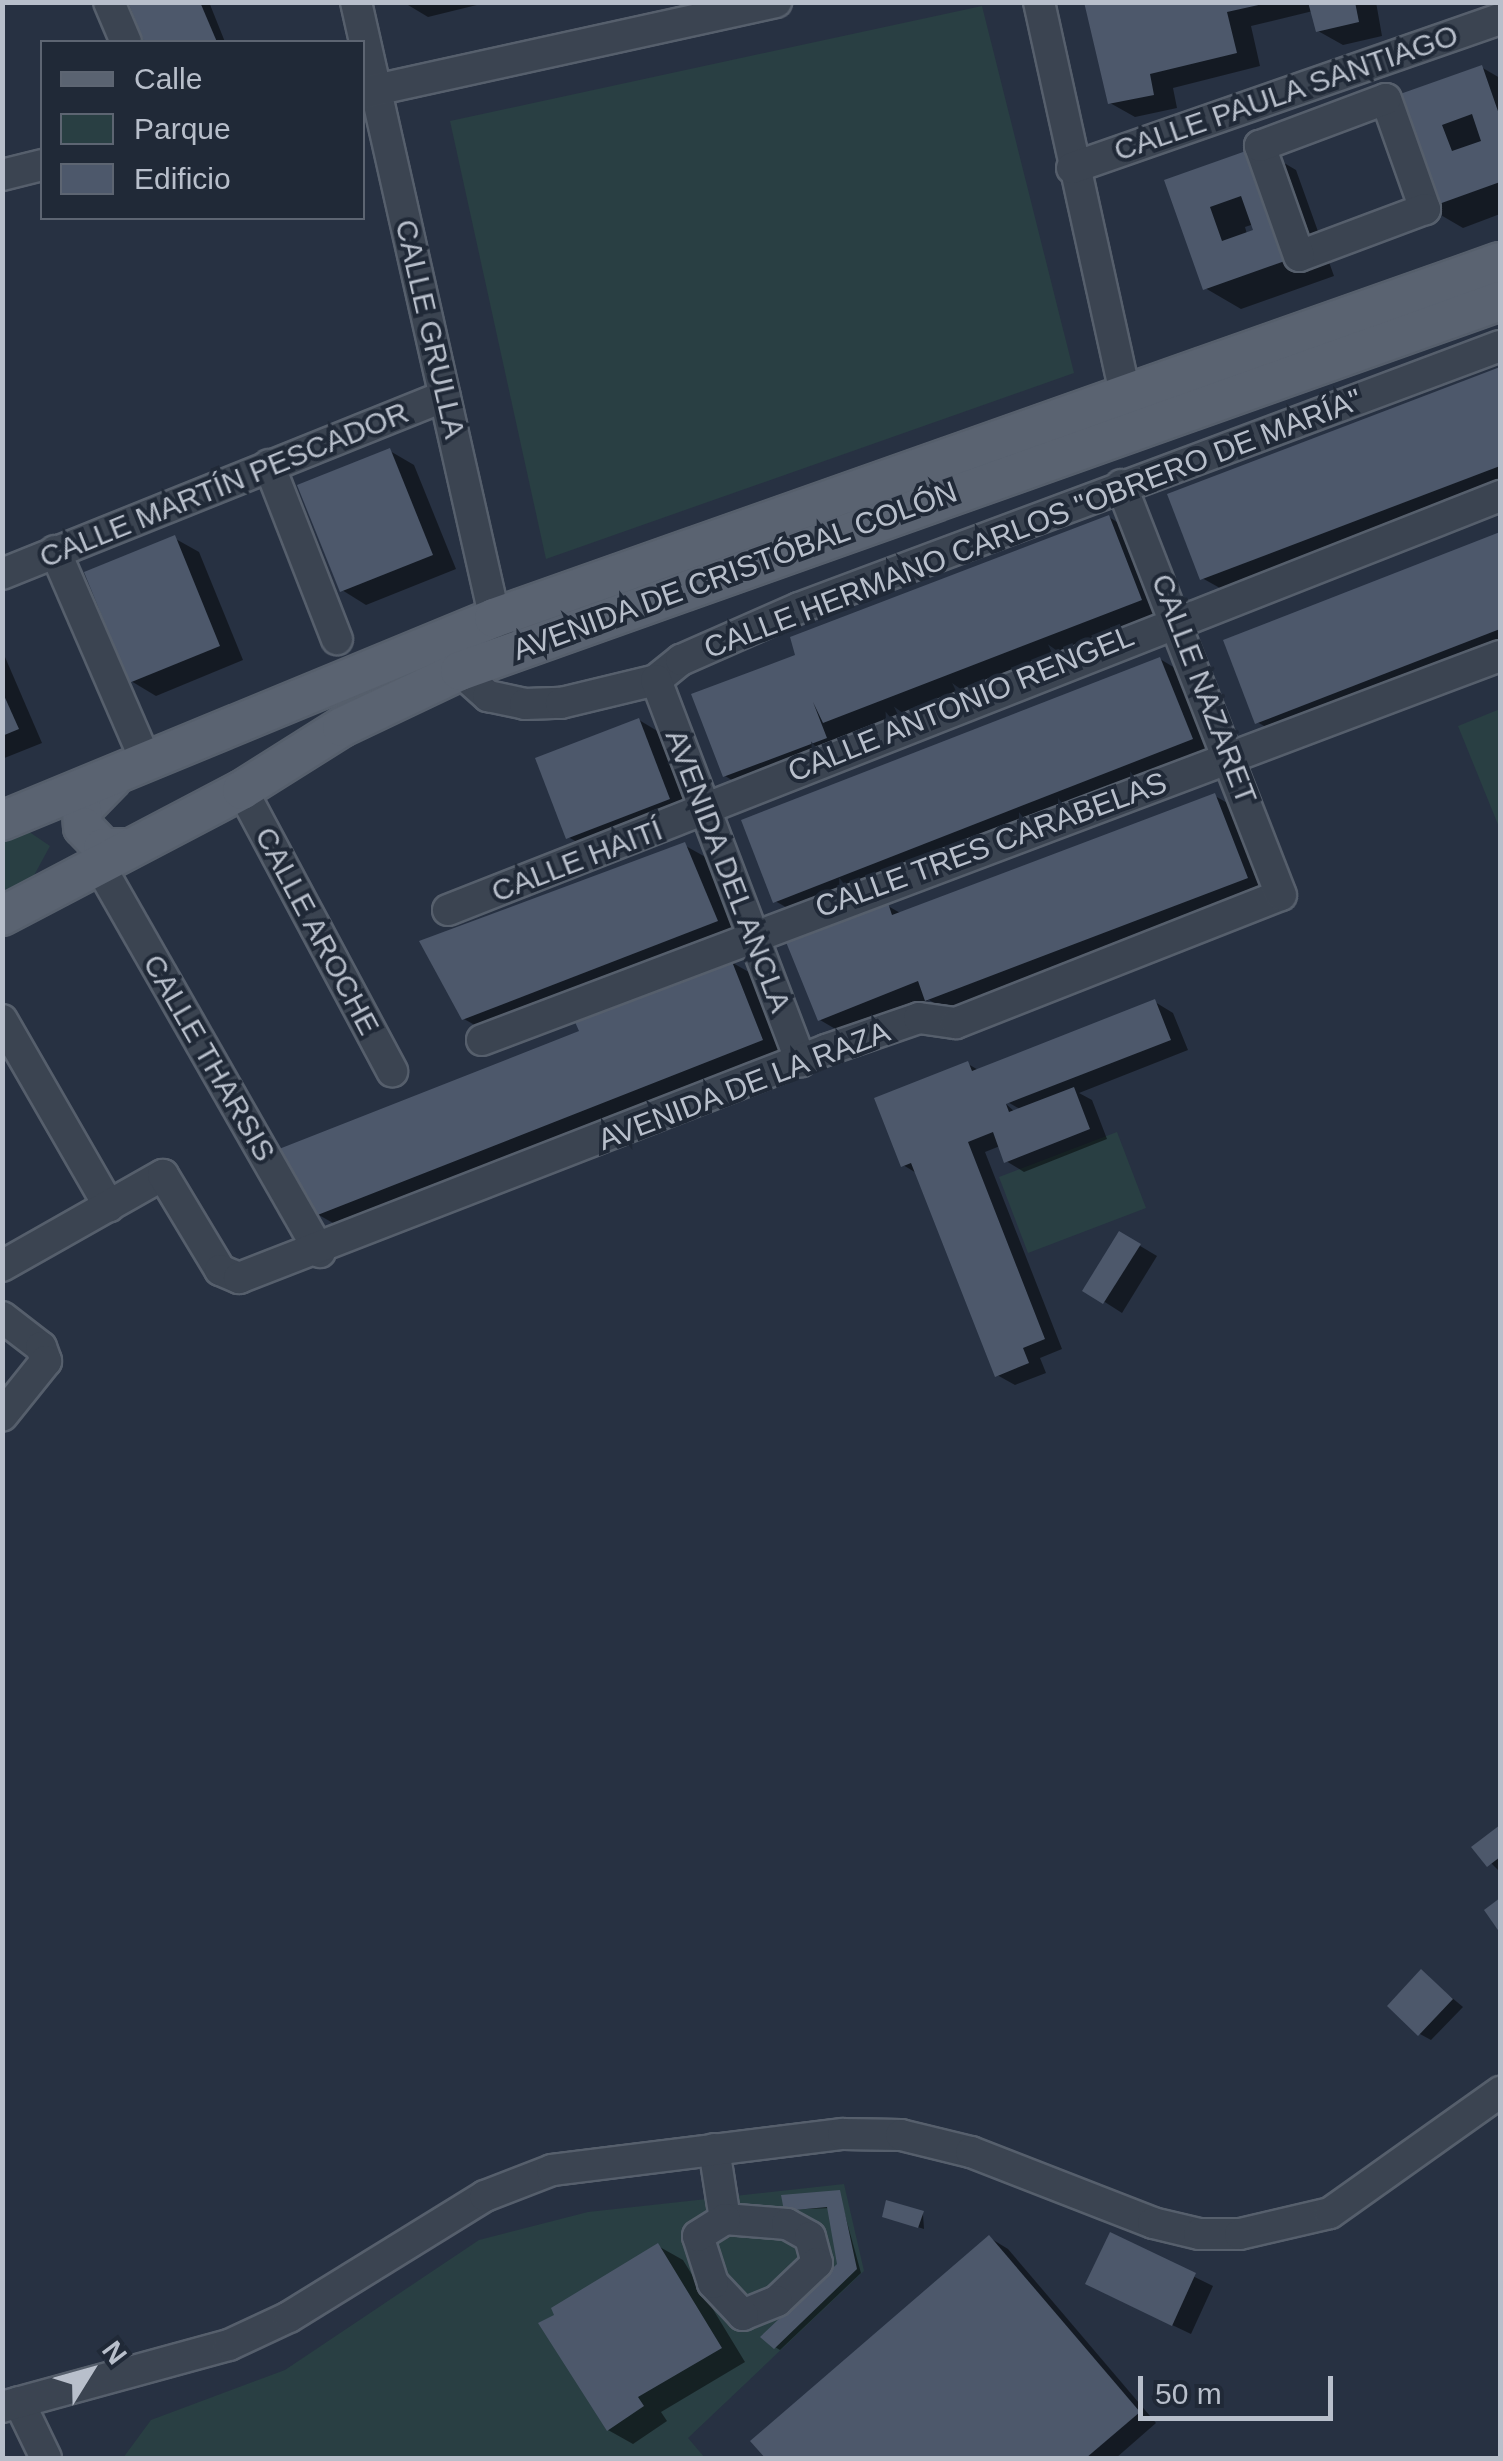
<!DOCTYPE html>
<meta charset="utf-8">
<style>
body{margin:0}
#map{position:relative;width:1503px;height:2461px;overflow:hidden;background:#273142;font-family:Arial,sans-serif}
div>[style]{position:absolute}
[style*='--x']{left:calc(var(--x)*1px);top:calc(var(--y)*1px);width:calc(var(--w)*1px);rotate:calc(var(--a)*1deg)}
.green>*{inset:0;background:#293f43}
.shadow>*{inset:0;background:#0007}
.building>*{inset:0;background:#4d586b}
.roads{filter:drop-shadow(2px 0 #565f6c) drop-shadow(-2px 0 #565f6c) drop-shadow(0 2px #565f6c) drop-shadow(0 -2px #565f6c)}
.minor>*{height:30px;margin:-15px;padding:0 15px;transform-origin:15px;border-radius:15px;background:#3b4451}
.major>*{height:38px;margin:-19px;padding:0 19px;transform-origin:19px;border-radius:19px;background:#5a6371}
span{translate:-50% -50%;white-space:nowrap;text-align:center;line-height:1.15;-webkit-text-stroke:8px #202937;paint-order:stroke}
.street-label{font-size:30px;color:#b8bfcb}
.frame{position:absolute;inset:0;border:5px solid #b8bfcb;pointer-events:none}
.legend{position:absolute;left:40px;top:40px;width:325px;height:180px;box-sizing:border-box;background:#202937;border:2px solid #5d6572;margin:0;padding:12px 18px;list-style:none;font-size:30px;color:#b8bfcb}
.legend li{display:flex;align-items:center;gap:20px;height:50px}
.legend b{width:50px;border:2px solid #5d6572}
.north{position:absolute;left:40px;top:2321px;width:100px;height:100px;-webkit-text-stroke:8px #202937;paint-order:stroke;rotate:53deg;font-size:28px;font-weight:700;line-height:40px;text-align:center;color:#b8bfcb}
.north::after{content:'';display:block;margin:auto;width:35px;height:45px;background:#b8bfcb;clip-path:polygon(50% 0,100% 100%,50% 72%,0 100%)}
.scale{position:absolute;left:1138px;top:2376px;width:195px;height:45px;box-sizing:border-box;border:5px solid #b8bfcb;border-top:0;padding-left:12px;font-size:30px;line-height:35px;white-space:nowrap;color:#b8bfcb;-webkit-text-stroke:8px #202937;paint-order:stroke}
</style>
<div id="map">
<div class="green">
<i style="clip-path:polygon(982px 6px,1074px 373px,546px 559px,450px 121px)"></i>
<i style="clip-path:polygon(1500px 709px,1500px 826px,1499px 827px,1458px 726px)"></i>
<i style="clip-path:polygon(25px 829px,50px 846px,31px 881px,3px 897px,3px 838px)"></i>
<i style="clip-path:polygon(1117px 1132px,1146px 1208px,1028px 1253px,999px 1177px)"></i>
<i style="clip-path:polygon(844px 2184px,864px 2271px,688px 2438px,705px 2458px,123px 2458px,151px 2420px,285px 2370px,479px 2240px,588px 2212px)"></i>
</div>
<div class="shadow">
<i style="clip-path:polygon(131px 2px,209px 2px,225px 42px,147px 42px)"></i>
<i style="clip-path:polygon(403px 2px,489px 2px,428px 17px)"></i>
<i style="clip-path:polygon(1087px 2px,1376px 2px,1382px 36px,1343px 45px,1318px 31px,1313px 11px,1251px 26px,1260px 66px,1173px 88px,1177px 108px,1135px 117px,1110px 103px)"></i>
<i style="clip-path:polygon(1481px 67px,1500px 78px,1500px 214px,1463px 228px,1427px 207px,1389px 100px)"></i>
<i style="clip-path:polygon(evenodd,1260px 149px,1296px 170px,1334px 276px,1241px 309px,1205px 288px,1167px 182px,1260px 149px,1254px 224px,1256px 231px,1247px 234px,1245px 227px,1254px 224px)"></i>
<i style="clip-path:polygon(1500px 370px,1500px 488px,1227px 592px,1202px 578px,1170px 495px)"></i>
<i style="clip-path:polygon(390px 451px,414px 465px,456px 569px,366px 605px,342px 590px)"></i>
<i style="clip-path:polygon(1109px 517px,1133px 532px,1165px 614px,845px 737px,850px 752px,749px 790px,725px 776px,798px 656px)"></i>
<i style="clip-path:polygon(1500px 535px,1500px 652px,1282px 736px,1257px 722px,1226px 641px)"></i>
<i style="clip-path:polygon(174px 538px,199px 552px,243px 660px,156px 696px,131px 681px)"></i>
<i style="clip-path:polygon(2px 650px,42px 743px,2px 759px)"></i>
<i style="clip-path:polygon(1160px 659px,1185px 674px,1216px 753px,800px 915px,775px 901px)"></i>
<i style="clip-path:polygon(639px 720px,664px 735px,694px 812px,593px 851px,568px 837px)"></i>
<i style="clip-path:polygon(1215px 796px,1240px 810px,1271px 892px,952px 1013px,929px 1000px,844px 1034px,820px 1020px,888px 906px,902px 914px)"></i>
<i style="clip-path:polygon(684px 845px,709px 859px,741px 935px,489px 1033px,464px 1019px)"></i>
<i style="clip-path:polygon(731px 962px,756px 976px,786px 1054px,342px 1228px,317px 1214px,582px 1032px)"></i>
<i style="clip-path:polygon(evenodd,1155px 1002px,1173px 1013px,1188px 1050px,1079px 1093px,1092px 1100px,1107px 1139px,1024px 1172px,1006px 1161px,1000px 1146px,985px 1152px,1062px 1349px,1040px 1358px,1046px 1373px,1015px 1385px,997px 1375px,918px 1174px,903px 1165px,968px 1064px,980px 1071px,1155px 1002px,997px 1096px,1025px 1112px,1015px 1112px,997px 1096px)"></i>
<i style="clip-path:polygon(1120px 1234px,1157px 1256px,1122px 1313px,1086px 1290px)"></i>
<i style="clip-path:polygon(1500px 1828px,1500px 1872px,1475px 1847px)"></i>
<i style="clip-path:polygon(1421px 1972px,1463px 2007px,1431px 2040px,1420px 2034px)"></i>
<i style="clip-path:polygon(839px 2193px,861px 2273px,780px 2350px,775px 2347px,840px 2265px,830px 2208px,786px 2210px)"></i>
<i style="clip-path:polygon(923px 2214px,924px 2229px,889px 2218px)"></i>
<i style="clip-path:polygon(1111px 2236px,1213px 2286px,1191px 2334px,1107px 2294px)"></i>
<i style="clip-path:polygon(990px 2238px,1008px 2249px,1156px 2423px,1116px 2458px,768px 2458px,753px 2441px)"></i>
<i style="clip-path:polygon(658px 2246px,683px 2260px,745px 2362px,661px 2412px,667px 2421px,633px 2444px,608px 2430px)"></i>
</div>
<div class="building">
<i style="clip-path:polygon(128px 2px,200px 2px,217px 42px,144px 42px)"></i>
<i style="clip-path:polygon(1084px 2px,1262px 2px,1263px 4px,1227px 12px,1237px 53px,1150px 74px,1154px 95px,1108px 104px)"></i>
<i style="clip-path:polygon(1308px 2px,1355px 2px,1359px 22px,1316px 32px)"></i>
<i style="clip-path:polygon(evenodd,1482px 65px,1500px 117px,1500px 182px,1425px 209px,1386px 99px,1482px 65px,1472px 114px,1481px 141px,1452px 151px,1442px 125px,1472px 114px)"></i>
<i style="clip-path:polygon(evenodd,1260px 146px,1299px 256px,1203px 290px,1164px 180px,1260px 146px,1241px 196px,1253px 230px,1222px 241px,1210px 207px,1241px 196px)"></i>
<i style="clip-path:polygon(1500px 367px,1500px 466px,1200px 580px,1167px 494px)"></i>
<i style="clip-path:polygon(390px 448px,433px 555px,340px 592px,297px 485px)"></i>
<i style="clip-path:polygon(1109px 515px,1142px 600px,823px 723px,813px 702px,827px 738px,723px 777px,691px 694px,795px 655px,790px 637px)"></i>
<i style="clip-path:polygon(1500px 532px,1500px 629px,1255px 724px,1223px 640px)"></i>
<i style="clip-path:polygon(175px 535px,220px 646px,129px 683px,84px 572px)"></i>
<i style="clip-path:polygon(1160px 657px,1193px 739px,773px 903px,741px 820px)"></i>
<i style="clip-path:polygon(2px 691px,19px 729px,2px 736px)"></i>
<i style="clip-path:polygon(639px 718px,670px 799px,566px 839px,535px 758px)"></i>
<i style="clip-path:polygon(1215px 793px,1248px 878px,925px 1001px,918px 981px,818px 1021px,786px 942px,888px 903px,892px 915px)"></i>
<i style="clip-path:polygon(685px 842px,718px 921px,462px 1020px,419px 941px)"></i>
<i style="clip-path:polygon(731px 959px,763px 1040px,315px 1216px,279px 1149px,579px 1031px,575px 1022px)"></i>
<i style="clip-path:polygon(1155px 999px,1171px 1040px,1006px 1104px,1009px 1112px,1074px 1087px,1090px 1129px,1004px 1163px,993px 1132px,968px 1142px,1045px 1339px,1023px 1348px,1029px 1363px,995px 1377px,911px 1163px,901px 1167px,874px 1098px,968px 1061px,972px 1071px)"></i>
<i style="clip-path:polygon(1119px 1231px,1141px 1244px,1103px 1304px,1082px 1291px)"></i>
<i style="clip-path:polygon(1500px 1825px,1500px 1857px,1487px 1867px,1471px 1847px)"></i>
<i style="clip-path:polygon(1500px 1898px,1500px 1933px,1484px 1910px)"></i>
<i style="clip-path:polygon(1421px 1969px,1453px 1999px,1418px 2036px,1387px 2006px)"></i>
<i style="clip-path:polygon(840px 2190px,857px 2269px,774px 2349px,760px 2337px,837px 2264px,827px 2207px,784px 2211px,781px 2195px)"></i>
<i style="clip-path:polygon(886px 2200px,924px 2211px,918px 2228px,882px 2217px)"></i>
<i style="clip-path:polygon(1110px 2232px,1196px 2273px,1172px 2326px,1085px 2284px)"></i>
<i style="clip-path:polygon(989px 2235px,1140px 2412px,1086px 2458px,765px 2458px,750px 2441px)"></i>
<i style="clip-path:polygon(658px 2243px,722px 2348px,638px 2397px,644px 2406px,607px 2431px,538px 2323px,554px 2315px,551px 2308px)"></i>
</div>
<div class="roads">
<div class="minor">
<i style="--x:109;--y:2;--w:43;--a:67"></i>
<i style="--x:356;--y:2;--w:669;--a:77.31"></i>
<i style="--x:1039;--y:2;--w:399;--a:77.6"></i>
<i style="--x:362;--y:93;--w:424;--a:-12.4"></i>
<i style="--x:1386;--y:99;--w:117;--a:70.5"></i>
<i style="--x:1425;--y:209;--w:134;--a:159.5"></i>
<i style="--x:1299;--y:256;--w:117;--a:-109.5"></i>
<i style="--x:1260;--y:146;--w:134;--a:-20.5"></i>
<i style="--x:1072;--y:168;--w:453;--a:-19.2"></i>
<i style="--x:2;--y:175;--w:41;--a:-14"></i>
<i style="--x:269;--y:465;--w:187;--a:68.7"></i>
<i style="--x:55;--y:551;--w:229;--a:66.6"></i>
<i style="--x:2;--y:574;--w:477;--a:-21.9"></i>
<i style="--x:460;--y:671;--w:38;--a:42"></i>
<i style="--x:488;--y:696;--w:38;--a:12"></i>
<i style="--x:525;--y:704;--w:36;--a:-2"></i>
<i style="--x:561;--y:703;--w:98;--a:-13.6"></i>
<i style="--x:656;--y:680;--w:32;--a:-39"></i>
<i style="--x:681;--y:660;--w:129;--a:-23.8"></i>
<i style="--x:799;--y:608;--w:748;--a:-20.49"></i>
<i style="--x:656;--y:680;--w:408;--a:69.2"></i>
<i style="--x:242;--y:790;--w:319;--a:61.9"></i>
<i style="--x:98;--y:863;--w:448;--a:60.3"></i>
<i style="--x:448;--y:910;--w:1131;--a:-21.48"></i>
<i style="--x:2;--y:1020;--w:215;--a:60.1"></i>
<i style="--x:482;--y:1040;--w:1088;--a:-20.67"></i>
<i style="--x:2;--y:1266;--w:185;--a:-29.5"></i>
<i style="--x:163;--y:1175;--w:111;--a:59"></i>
<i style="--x:220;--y:1270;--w:21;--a:23"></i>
<i style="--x:239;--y:1278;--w:630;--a:-21.23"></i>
<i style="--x:826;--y:1050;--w:98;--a:-19"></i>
<i style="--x:919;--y:1018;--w:37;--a:8"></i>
<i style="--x:956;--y:1023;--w:349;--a:-21.5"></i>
<i style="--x:1281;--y:895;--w:440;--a:-111.3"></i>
<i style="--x:2;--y:1317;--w:49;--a:37.6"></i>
<i style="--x:41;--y:1347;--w:15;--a:70"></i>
<i style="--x:46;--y:1361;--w:70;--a:128.7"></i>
<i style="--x:714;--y:2149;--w:71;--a:81.1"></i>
<i style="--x:725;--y:2219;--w:62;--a:4.6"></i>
<i style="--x:787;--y:2224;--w:26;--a:29"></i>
<i style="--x:810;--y:2237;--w:27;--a:75"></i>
<i style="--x:817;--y:2263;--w:55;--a:136.5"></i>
<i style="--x:777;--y:2301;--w:37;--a:158"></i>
<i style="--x:743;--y:2315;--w:44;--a:-133.2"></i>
<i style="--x:713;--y:2283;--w:49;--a:-107.7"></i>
<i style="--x:698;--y:2236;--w:32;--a:-32"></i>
<i style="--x:19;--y:2402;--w:62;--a:64.3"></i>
<i style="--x:2;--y:2407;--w:235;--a:-15.3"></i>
<i style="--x:229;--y:2345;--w:66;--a:-25"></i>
<i style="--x:289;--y:2317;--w:230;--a:-31.7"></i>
<i style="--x:485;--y:2196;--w:72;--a:-21.2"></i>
<i style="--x:552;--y:2170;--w:293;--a:-7.1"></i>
<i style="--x:843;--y:2134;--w:58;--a:1"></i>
<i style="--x:901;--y:2135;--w:72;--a:13.7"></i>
<i style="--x:971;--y:2152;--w:195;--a:21.3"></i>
<i style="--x:1153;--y:2223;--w:47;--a:13.4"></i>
<i style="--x:1199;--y:2234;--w:41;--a:0"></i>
<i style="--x:1240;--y:2234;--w:92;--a:-13.1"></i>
<i style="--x:1330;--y:2213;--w:209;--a:-35.4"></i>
</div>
<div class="major">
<i style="--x:112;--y:779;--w:43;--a:134.1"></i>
<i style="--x:82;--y:810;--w:17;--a:87"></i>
<i style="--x:83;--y:827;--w:29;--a:46"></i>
<i style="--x:103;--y:848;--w:26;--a:0"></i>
<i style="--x:2;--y:821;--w:532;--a:-22.42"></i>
<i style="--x:494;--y:618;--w:1067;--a:-19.49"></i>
<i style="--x:2;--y:916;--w:271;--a:-27.7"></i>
<i style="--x:242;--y:790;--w:118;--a:-32.2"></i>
<i style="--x:342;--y:727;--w:131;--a:-25.4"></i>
<i style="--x:460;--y:671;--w:1104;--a:-19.58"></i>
</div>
</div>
<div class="street-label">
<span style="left:1286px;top:93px;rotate:-19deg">CALLE PAULA SANTIAGO</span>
<span style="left:430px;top:329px;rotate:77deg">CALLE GRULLA</span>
<span style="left:224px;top:485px;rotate:-22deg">CALLE MARTÍN PESCADOR</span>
<span style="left:1033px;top:524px;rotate:-21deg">CALLE HERMANO CARLOS "OBRERO DE MARÍA"</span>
<span style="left:735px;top:571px;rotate:-20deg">AVENIDA DE CRISTÓBAL COLÓN</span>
<span style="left:1204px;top:689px;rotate:69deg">CALLE NAZARET</span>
<span style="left:961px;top:704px;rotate:-22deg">CALLE ANTONIO RENGEL</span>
<span style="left:991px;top:845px;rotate:-20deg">CALLE TRES CARABELAS</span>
<span style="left:577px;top:861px;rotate:-21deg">CALLE HAITÍ</span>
<span style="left:728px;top:871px;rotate:69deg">AVENIDA DEL ANCLA</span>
<span style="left:317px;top:931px;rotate:62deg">CALLE AROCHE</span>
<span style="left:209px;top:1058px;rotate:60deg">CALLE THARSIS</span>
<span style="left:744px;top:1086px;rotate:-21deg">AVENIDA DE LA RAZA</span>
</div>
<div class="frame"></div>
<ul class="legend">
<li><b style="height:12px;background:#5a6371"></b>Calle</li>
<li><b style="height:28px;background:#293f43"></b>Parque</li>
<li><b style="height:28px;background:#4d586b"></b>Edificio</li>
</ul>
<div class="north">N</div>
<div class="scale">50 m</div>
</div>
